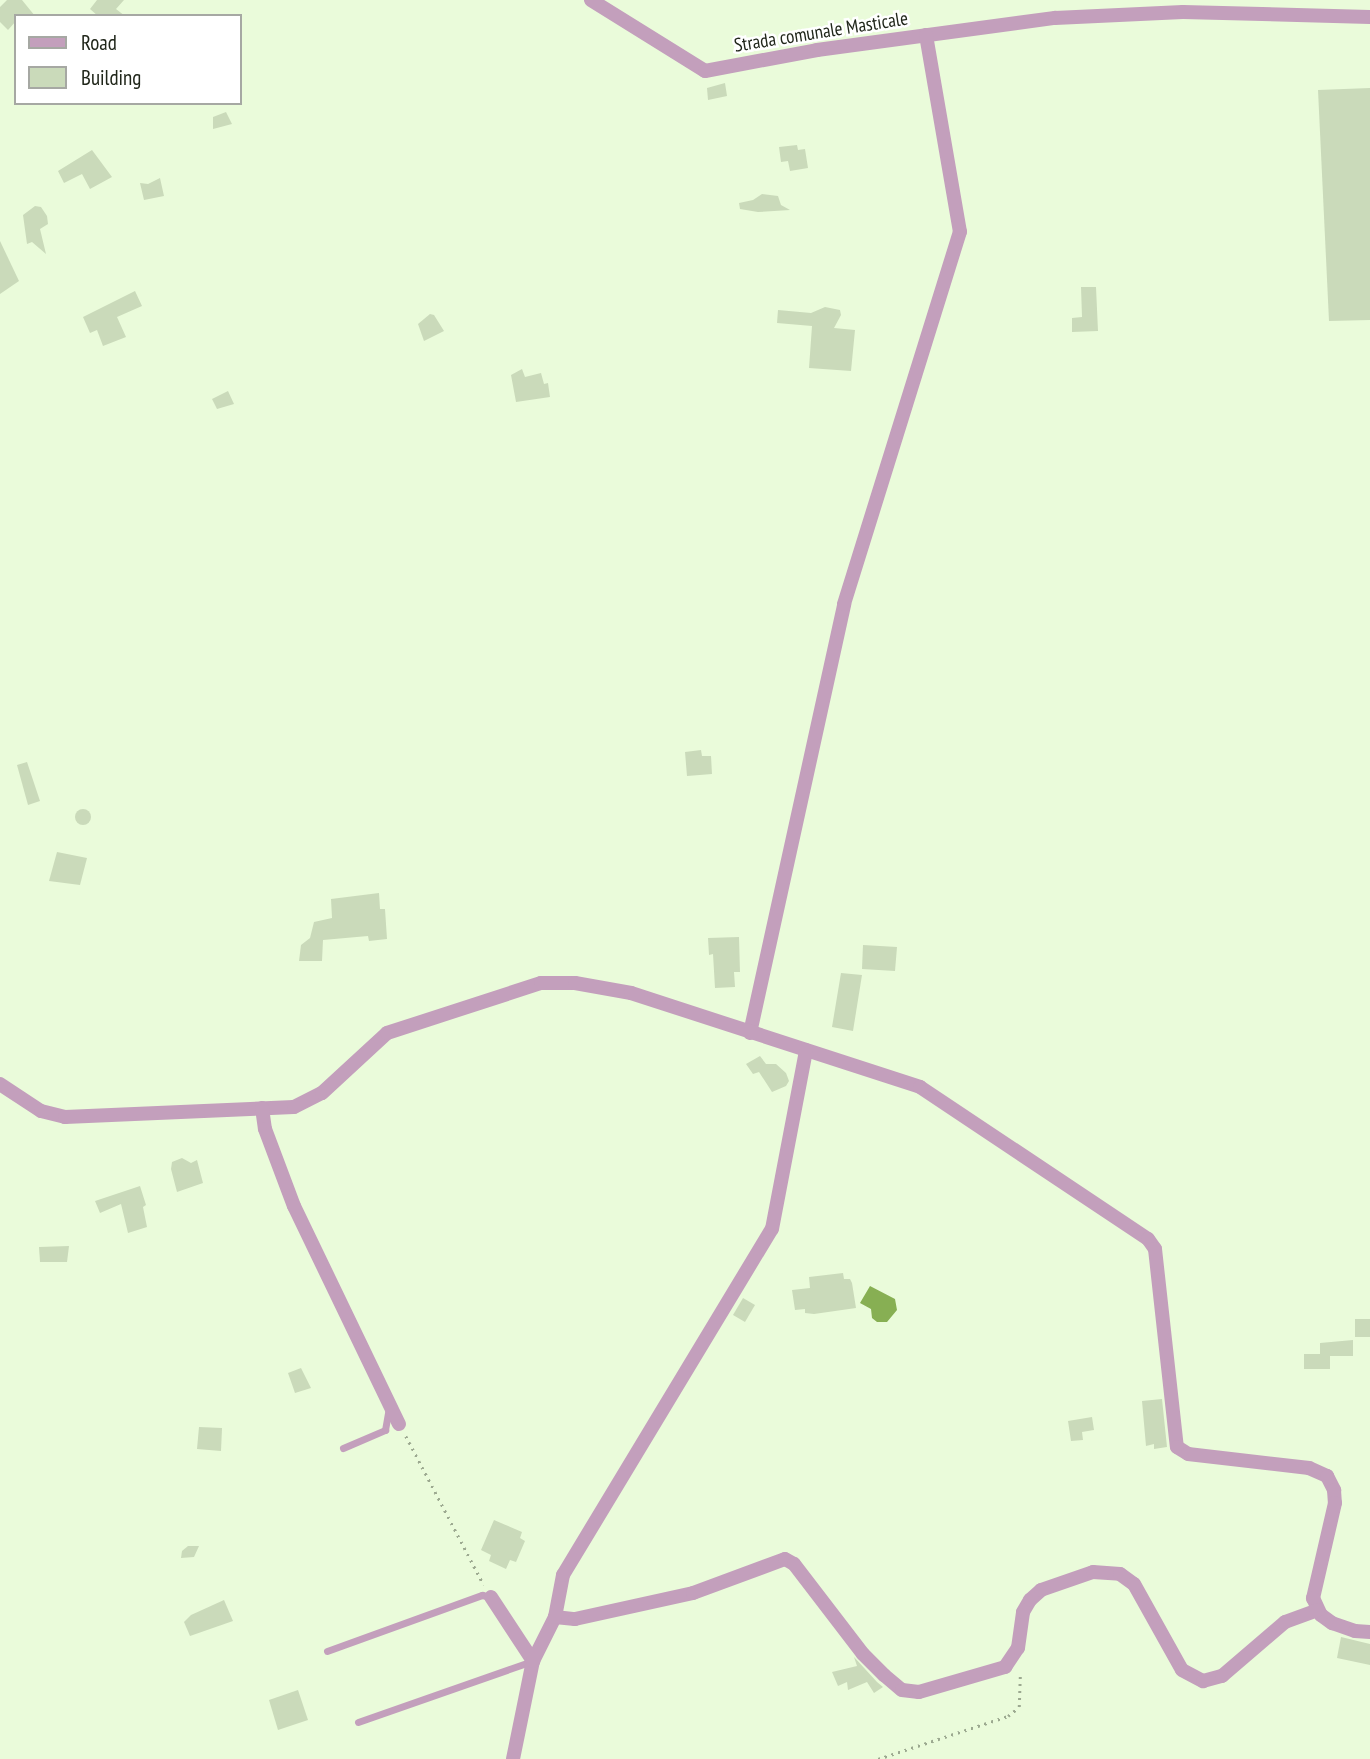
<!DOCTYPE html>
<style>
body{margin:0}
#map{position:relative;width:1370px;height:1759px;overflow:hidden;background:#eafbda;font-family:"PT Sans Narrow",sans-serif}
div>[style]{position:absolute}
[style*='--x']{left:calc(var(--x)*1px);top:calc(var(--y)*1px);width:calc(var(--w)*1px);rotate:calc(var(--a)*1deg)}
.water>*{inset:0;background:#87af53}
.building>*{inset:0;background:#cadaba}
.round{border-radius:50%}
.path>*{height:2.5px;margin-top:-1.25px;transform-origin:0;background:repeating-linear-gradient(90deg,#9ca990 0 2px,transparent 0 7px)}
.service>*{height:7px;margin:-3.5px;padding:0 3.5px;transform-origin:3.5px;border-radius:3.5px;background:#c39fbc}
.minor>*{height:14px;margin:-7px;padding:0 7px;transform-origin:7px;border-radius:7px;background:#c39fbc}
span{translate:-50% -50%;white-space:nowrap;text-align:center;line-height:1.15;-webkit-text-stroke:5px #fff;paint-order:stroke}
.street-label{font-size:19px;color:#20261a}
.legend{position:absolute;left:14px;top:14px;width:228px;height:91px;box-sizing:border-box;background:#fff;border:2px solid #a6a8a3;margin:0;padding:9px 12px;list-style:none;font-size:21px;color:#20261a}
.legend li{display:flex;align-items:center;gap:14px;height:35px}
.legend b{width:35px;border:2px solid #a6a8a3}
</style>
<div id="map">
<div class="water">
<i style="clip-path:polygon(870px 1286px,895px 1299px,897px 1310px,887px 1322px,877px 1322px,872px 1318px,871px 1309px,860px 1303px)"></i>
</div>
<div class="building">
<i style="clip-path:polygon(7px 0,22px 0,35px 16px,16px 16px,16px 21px,8px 30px,0 22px,0 7px)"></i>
<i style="clip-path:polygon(97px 0,124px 0,116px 9px,125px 16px,98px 16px,90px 9px)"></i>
<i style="clip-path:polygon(725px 83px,727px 96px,708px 100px,707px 88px)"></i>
<i style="clip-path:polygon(1370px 88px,1370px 320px,1329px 321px,1318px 90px)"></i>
<i style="clip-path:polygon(226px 112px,232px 124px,213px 129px,213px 117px)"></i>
<i style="clip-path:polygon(797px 145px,798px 150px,805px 149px,808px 168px,790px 171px,788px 161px,781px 162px,779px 147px)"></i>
<i style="clip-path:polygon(92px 150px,112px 177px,90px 189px,82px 174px,64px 183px,58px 171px)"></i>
<i style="clip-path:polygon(160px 178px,164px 196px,144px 200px,140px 183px,148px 184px)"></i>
<i style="clip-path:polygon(762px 194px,778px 196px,781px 205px,790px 210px,758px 212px,740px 209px,739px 203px,753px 200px)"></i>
<i style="clip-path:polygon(35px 206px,41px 207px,47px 216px,48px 224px,40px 229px,46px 254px,32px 242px,27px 244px,23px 215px)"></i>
<i style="clip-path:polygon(0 241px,19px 281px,0 294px)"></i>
<i style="clip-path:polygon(1081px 287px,1096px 287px,1098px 331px,1072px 332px,1072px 318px,1082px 317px)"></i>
<i style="clip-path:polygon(135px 291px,142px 306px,117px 317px,126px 337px,103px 346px,97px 330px,90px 333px,83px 317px)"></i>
<i style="clip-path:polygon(825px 307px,840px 310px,841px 315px,834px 328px,855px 330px,851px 371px,809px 368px,812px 326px,777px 323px,778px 310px,811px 313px)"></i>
<i style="clip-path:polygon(430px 314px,434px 315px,444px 331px,424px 341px,418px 324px)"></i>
<i style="clip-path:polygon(522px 369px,525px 377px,541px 373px,544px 384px,548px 383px,550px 397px,516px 402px,511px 375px)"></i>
<i style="clip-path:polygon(228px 391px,234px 404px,217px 409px,212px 399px)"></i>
<i style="clip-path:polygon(701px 750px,702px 756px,711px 756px,712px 774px,687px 776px,685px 752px)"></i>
<i style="clip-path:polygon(27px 762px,40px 801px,28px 805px,17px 765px)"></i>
<i class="round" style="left:75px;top:809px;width:16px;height:16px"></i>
<i style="clip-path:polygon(57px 852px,87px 858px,80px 885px,49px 881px)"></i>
<i style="clip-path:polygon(379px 893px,380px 909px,385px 909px,387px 939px,369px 941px,368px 936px,323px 940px,322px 961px,299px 961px,301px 945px,310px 938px,314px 922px,332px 918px,331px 899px)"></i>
<i style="clip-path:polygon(739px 937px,740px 972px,734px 972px,735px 987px,715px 988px,713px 954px,709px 955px,708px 938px)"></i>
<i style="clip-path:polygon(863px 945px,897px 947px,895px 971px,862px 969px)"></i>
<i style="clip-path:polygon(841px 973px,862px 975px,853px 1031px,832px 1027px)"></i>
<i style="clip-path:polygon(760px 1056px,766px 1064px,776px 1064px,786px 1073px,789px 1081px,786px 1086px,772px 1092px,759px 1072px,753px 1074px,746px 1064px)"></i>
<i style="clip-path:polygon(182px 1158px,191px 1163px,197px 1160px,203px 1183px,177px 1192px,171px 1169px,172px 1162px)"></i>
<i style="clip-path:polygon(140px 1186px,146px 1205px,143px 1207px,147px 1227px,128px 1233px,121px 1204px,100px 1213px,95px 1201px)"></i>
<i style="clip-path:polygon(69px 1246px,67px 1262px,40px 1262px,39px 1247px)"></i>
<i style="clip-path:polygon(843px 1273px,844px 1279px,850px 1279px,852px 1283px,856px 1308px,814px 1314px,805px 1313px,805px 1309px,795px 1310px,792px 1290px,810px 1288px,809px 1277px)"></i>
<i style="clip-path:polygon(743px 1298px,755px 1305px,745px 1322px,733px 1315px)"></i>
<i style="clip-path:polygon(1355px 1319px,1370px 1319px,1370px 1337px,1355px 1337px)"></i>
<i style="clip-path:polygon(1353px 1340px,1353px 1356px,1330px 1356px,1330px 1369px,1304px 1369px,1304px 1354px,1320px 1354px,1320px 1343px)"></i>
<i style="clip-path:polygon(301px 1368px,311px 1388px,295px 1393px,288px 1373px)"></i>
<i style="clip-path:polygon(1162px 1399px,1167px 1447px,1154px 1449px,1154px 1444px,1146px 1446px,1142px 1401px)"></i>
<i style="clip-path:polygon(1092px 1417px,1094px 1430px,1082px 1432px,1083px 1440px,1071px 1441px,1068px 1421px)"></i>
<i style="clip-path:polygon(199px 1427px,222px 1428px,221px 1451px,197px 1449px)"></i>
<i style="clip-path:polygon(494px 1520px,522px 1532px,520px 1538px,525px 1541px,516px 1562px,510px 1560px,506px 1569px,489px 1561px,491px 1555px,481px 1550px)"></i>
<i style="clip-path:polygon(188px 1546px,199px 1546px,194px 1557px,181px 1558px,182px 1551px)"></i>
<i style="clip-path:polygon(224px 1600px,233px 1621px,190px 1636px,184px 1622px,191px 1615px)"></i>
<i style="clip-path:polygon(1341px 1637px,1370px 1644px,1370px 1665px,1337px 1658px)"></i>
<i style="clip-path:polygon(854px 1657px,877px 1682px,883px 1687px,874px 1693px,867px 1682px,848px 1690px,847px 1682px,838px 1686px,832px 1672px,857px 1666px)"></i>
<i style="clip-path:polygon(298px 1690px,308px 1720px,278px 1730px,269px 1700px)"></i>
</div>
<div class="path">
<i style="--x:406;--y:1436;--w:168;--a:62.4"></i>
<i style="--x:878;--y:1759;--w:137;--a:-18.3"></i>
<i style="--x:1008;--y:1716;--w:14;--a:-39"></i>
<i style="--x:1019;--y:1707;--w:34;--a:-88"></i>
</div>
<div class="service">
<i style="--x:343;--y:1448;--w:46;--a:-23.2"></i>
<i style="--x:385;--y:1430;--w:23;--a:-80"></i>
<i style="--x:327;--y:1651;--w:165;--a:-19.9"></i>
<i style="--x:482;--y:1595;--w:9;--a:13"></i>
<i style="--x:358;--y:1722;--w:184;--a:-19.3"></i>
</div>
<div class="minor">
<i style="--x:591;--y:0;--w:134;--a:31.9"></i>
<i style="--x:705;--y:71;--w:114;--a:-10.6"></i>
<i style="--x:817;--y:50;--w:240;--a:-7.7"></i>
<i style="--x:1055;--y:18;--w:128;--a:-2.7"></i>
<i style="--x:1183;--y:12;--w:187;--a:1.5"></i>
<i style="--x:750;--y:1033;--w:439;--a:-77.6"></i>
<i style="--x:844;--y:604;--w:390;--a:-72.7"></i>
<i style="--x:960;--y:232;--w:200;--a:-99.8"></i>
<i style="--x:0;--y:1084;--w:49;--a:33.4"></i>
<i style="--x:41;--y:1111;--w:25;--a:14"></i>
<i style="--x:65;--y:1117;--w:229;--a:-2.5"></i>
<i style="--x:294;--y:1107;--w:31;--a:-27"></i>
<i style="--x:322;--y:1093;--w:88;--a:-42.7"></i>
<i style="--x:387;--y:1033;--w:162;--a:-18"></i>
<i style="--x:541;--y:983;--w:34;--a:0"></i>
<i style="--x:575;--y:983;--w:57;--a:10.1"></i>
<i style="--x:631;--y:993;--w:304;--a:18"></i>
<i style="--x:920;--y:1087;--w:274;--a:33.7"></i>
<i style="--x:1148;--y:1239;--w:12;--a:55"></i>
<i style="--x:1155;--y:1249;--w:199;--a:83.7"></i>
<i style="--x:1177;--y:1447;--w:13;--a:32"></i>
<i style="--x:1188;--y:1454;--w:122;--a:6.6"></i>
<i style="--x:1309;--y:1468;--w:20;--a:24"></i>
<i style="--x:1327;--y:1476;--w:16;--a:63"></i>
<i style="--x:1334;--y:1490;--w:13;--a:86"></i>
<i style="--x:1335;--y:1503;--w:98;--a:103"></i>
<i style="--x:1313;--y:1598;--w:19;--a:65"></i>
<i style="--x:1321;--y:1615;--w:14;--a:36"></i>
<i style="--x:1332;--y:1623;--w:24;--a:19"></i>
<i style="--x:1355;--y:1631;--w:15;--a:4"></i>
<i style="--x:262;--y:1108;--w:21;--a:82"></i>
<i style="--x:265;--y:1129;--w:82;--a:69.4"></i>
<i style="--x:294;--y:1206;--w:242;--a:64.3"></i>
<i style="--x:491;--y:1597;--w:77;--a:56.7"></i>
<i style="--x:555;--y:1617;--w:20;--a:6"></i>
<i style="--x:575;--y:1619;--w:121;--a:-12.4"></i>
<i style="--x:693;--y:1593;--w:98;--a:-20.3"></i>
<i style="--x:785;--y:1559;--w:10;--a:29"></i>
<i style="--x:794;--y:1564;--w:113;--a:52.5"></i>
<i style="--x:863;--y:1654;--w:30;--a:45"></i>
<i style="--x:884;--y:1675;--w:23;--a:40"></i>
<i style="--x:902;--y:1690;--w:17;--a:7"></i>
<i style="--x:919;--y:1692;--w:90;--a:-16.2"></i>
<i style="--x:1005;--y:1667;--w:23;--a:-56"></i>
<i style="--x:1018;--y:1648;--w:36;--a:-82"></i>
<i style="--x:1023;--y:1612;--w:14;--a:-60"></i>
<i style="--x:1030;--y:1600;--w:15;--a:-42"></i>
<i style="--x:1041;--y:1590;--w:55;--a:-19.1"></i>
<i style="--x:1093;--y:1572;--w:27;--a:4"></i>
<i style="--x:1120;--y:1574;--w:17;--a:36"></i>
<i style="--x:1134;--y:1584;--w:98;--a:60.8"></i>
<i style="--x:1182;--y:1670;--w:24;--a:28"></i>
<i style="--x:1203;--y:1681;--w:20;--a:-15"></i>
<i style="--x:1222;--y:1676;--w:83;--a:-40.6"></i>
<i style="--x:1285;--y:1622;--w:35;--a:-20"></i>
<i style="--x:513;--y:1759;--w:100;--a:-78.5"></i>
<i style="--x:533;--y:1661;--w:49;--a:-63.4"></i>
<i style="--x:555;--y:1617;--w:43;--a:-79.2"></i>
<i style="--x:563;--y:1575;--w:404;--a:-58.9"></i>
<i style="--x:772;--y:1229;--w:182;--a:-79.2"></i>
</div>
<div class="street-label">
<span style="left:821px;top:32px;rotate:-9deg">Strada comunale Masticale</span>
</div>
<ul class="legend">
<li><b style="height:9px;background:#c39fbc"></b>Road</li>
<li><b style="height:19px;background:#cadaba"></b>Building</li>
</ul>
</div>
